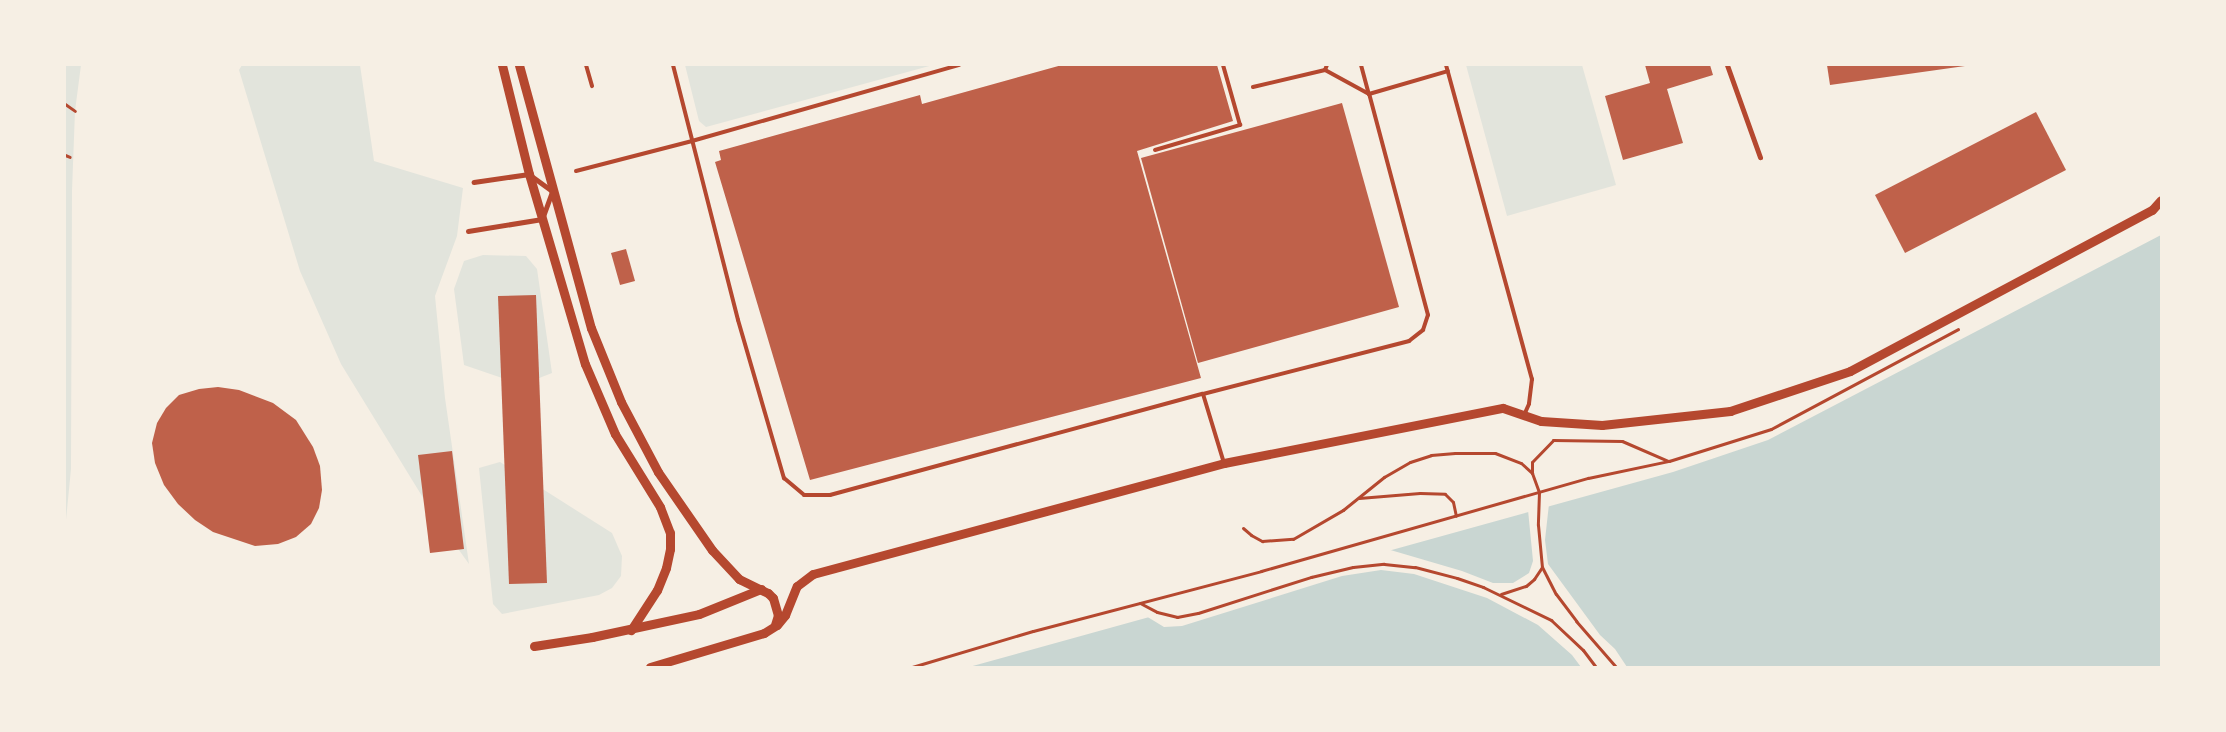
<!DOCTYPE html>
<style>
body{margin:0}
#map{position:relative;width:2226px;height:732px;overflow:hidden;background:#f6efe4;font-family:"DM Sans",sans-serif}
div>[style]{position:absolute}
[style*='--x']{left:calc(var(--x)*1px);top:calc(var(--y)*1px);width:calc(var(--w)*1px);rotate:calc(var(--a)*1deg)}
.green>*{inset:0;background:#e2e4dc}
.water>*{inset:0;background:#c9d6d2}
.pier>*{inset:0;background:#f6efe4}
.building>*{inset:0;background:#bf614a}
.path>*{height:3px;margin:-1.5px;padding:0 1.5px;transform-origin:1.5px;border-radius:1.5px;background:#b5482f}
.service>*{height:4px;margin:-2px;padding:0 2px;transform-origin:2px;border-radius:2px;background:#b5482f}
.minor>*{height:5px;margin:-2.5px;padding:0 2.5px;transform-origin:2.5px;border-radius:2.5px;background:#b5482f}
.tertiary>*{height:9px;margin:-4.5px;padding:0 4.5px;transform-origin:4.5px;border-radius:4.5px;background:#b5482f}
span{translate:-50% -50%;white-space:nowrap;text-align:center;line-height:1.15;-webkit-text-stroke:5px #f6efe4;paint-order:stroke}
.frame{position:absolute;inset:0;border:66px solid #f6efe4;pointer-events:none}
</style>
<div id="map">
<div class="green">
<i style="clip-path:polygon(65px 65px,81px 65px,75px 111px,72px 191px,71px 469px,65px 530px)"></i>
<i style="clip-path:polygon(242px 65px,360px 65px,374px 161px,463px 188px,457px 236px,435px 296px,445px 398px,469px 564px,433px 514px,341px 364px,300px 271px,239px 70px)"></i>
<i style="clip-path:polygon(685px 65px,933px 65px,706px 127px,699px 121px)"></i>
<i style="clip-path:polygon(1466px 65px,1582px 65px,1616px 185px,1507px 216px)"></i>
<i style="clip-path:polygon(483px 255px,526px 256px,537px 269px,552px 373px,529px 382px,508px 380px,464px 365px,454px 289px,464px 261px)"></i>
<i style="clip-path:polygon(500px 462px,612px 533px,622px 556px,621px 576px,612px 588px,599px 595px,502px 614px,493px 604px,479px 468px)"></i>
</div>
<div class="water">
<i style="clip-path:polygon(2161px 235px,2161px 667px,969px 667px,1673px 472px,1768px 440px)"></i>
</div>
<div class="pier">
<i style="clip-path:polygon(1549px 504px,1545px 540px,1548px 564px,1600px 635px,1615px 649px,1627px 667px,1581px 667px,1572px 655px,1538px 625px,1487px 598px,1414px 574px,1381px 570px,1342px 576px,1182px 626px,1164px 627px,1146px 616px,1387px 549px,1462px 571px,1493px 583px,1513px 583px,1529px 573px,1533px 561px,1528px 510px)"></i>
</div>
<div class="building">
<i style="clip-path:polygon(1062px 65px,1217px 65px,1233px 121px,1137px 151px,1201px 378px,810px 480px,715px 162px,721px 160px,719px 151px,920px 95px,922px 104px)"></i>
<i style="clip-path:polygon(1645px 65px,1710px 65px,1713px 75px,1667px 89px,1683px 143px,1623px 160px,1605px 96px,1650px 83px)"></i>
<i style="clip-path:polygon(1827px 65px,1965px 65px,1965px 66px,1830px 85px)"></i>
<i style="clip-path:polygon(1342px 103px,1399px 307px,1198px 363px,1141px 158px)"></i>
<i style="clip-path:polygon(2036px 112px,2066px 170px,1905px 253px,1875px 195px)"></i>
<i style="clip-path:polygon(626px 249px,635px 281px,620px 285px,611px 253px)"></i>
<i style="clip-path:polygon(536px 295px,547px 583px,509px 584px,498px 296px)"></i>
<i style="clip-path:polygon(218px 387px,239px 390px,273px 403px,296px 420px,313px 447px,320px 466px,322px 490px,319px 508px,311px 524px,296px 537px,278px 544px,255px 546px,213px 532px,195px 520px,178px 504px,164px 485px,155px 463px,152px 443px,157px 423px,166px 408px,179px 395px,199px 389px)"></i>
<i style="clip-path:polygon(452px 451px,464px 549px,430px 553px,418px 455px)"></i>
</div>
<div class="path">
<i style="--x:65;--y:104;--w:12;--a:35"></i>
<i style="--x:65;--y:155;--w:5;--a:22"></i>
<i style="--x:1532;--y:473;--w:11;--a:-90"></i>
<i style="--x:1532;--y:462;--w:30;--a:-46"></i>
<i style="--x:1553;--y:440;--w:69;--a:0.8"></i>
<i style="--x:1622;--y:441;--w:50;--a:23.5"></i>
<i style="--x:1359;--y:498;--w:61;--a:-4.7"></i>
<i style="--x:1420;--y:493;--w:25;--a:2"></i>
<i style="--x:1445;--y:494;--w:11;--a:45"></i>
<i style="--x:1453;--y:502;--w:14;--a:78"></i>
<i style="--x:1243;--y:528;--w:11;--a:41"></i>
<i style="--x:1251;--y:535;--w:13;--a:29"></i>
<i style="--x:1262;--y:541;--w:31;--a:-4"></i>
<i style="--x:1293;--y:539;--w:58;--a:-30.1"></i>
<i style="--x:1343;--y:510;--w:53;--a:-38.8"></i>
<i style="--x:1384;--y:477;--w:30;--a:-30"></i>
<i style="--x:1410;--y:462;--w:22;--a:-18"></i>
<i style="--x:1431;--y:455;--w:24;--a:-5"></i>
<i style="--x:1455;--y:453;--w:40;--a:0"></i>
<i style="--x:1495;--y:453;--w:28;--a:21"></i>
<i style="--x:1521;--y:463;--w:15;--a:42"></i>
<i style="--x:1532;--y:473;--w:20;--a:70"></i>
<i style="--x:1539;--y:492;--w:33;--a:92"></i>
<i style="--x:1538;--y:525;--w:42;--a:84.6"></i>
<i style="--x:1501;--y:594;--w:26;--a:-18"></i>
<i style="--x:1526;--y:586;--w:11;--a:-41"></i>
<i style="--x:1534;--y:579;--w:14;--a:-56"></i>
<i style="--x:1542;--y:567;--w:30;--a:63"></i>
<i style="--x:1556;--y:594;--w:34;--a:53"></i>
<i style="--x:1576;--y:621;--w:61;--a:49"></i>
<i style="--x:1140;--y:603;--w:19;--a:28"></i>
<i style="--x:1157;--y:612;--w:21;--a:14"></i>
<i style="--x:1177;--y:617;--w:21;--a:-11"></i>
<i style="--x:1198;--y:613;--w:119;--a:-17.7"></i>
<i style="--x:1311;--y:577;--w:43;--a:-13.4"></i>
<i style="--x:1353;--y:567;--w:31;--a:-6"></i>
<i style="--x:1384;--y:564;--w:31;--a:6"></i>
<i style="--x:1415;--y:567;--w:43;--a:14.7"></i>
<i style="--x:1457;--y:578;--w:28;--a:19"></i>
<i style="--x:1483;--y:587;--w:76;--a:25.9"></i>
<i style="--x:1551;--y:620;--w:44;--a:43.2"></i>
<i style="--x:1583;--y:650;--w:21;--a:53"></i>
<i style="--x:912;--y:667;--w:126;--a:-16.6"></i>
<i style="--x:1033;--y:631;--w:236;--a:-14.7"></i>
<i style="--x:1261;--y:571;--w:340;--a:-15.9"></i>
<i style="--x:1588;--y:478;--w:83;--a:-11.9"></i>
<i style="--x:1669;--y:461;--w:107;--a:-17.4"></i>
<i style="--x:1771;--y:429;--w:212;--a:-28.1"></i>
</div>
<div class="service">
<i style="--x:586;--y:65;--w:22;--a:74"></i>
<i style="--x:673;--y:65;--w:263;--a:75.7"></i>
<i style="--x:738;--y:320;--w:165;--a:73.8"></i>
<i style="--x:784;--y:478;--w:26;--a:40"></i>
<i style="--x:804;--y:495;--w:26;--a:0"></i>
<i style="--x:830;--y:495;--w:386;--a:-15.2"></i>
<i style="--x:1203;--y:394;--w:72;--a:73.1"></i>
<i style="--x:1361;--y:65;--w:30;--a:75"></i>
<i style="--x:1369;--y:94;--w:82;--a:-16.2"></i>
<i style="--x:1446;--y:65;--w:326;--a:74.7"></i>
<i style="--x:1532;--y:379;--w:25;--a:97"></i>
<i style="--x:1529;--y:404;--w:12;--a:114"></i>
<i style="--x:1253;--y:87;--w:74;--a:-13.3"></i>
<i style="--x:1155;--y:150;--w:89;--a:-16.4"></i>
<i style="--x:1240;--y:125;--w:62;--a:-105.8"></i>
<i style="--x:576;--y:171;--w:120;--a:-14.5"></i>
<i style="--x:692;--y:141;--w:278;--a:-15.9"></i>
<i style="--x:1203;--y:394;--w:213;--a:-14.4"></i>
<i style="--x:1409;--y:341;--w:18;--a:-38"></i>
<i style="--x:1423;--y:330;--w:16;--a:-72"></i>
<i style="--x:1428;--y:315;--w:229;--a:-104.9"></i>
<i style="--x:1369;--y:94;--w:50;--a:-151.4"></i>
<i style="--x:1325;--y:70;--w:5;--a:-68"></i>
</div>
<div class="minor">
<i style="--x:1727;--y:65;--w:98;--a:70.3"></i>
<i style="--x:468;--y:231;--w:75;--a:-9.2"></i>
<i style="--x:542;--y:219;--w:30;--a:-70"></i>
<i style="--x:552;--y:191;--w:29;--a:-144"></i>
<i style="--x:529;--y:174;--w:56;--a:171.7"></i>
</div>
<div class="tertiary">
<i style="--x:502;--y:65;--w:112;--a:76.1"></i>
<i style="--x:529;--y:174;--w:198;--a:73.6"></i>
<i style="--x:585;--y:364;--w:76;--a:66.8"></i>
<i style="--x:615;--y:434;--w:86;--a:58.3"></i>
<i style="--x:660;--y:507;--w:28;--a:69"></i>
<i style="--x:670;--y:533;--w:16;--a:90"></i>
<i style="--x:670;--y:549;--w:19;--a:102"></i>
<i style="--x:666;--y:568;--w:24;--a:112"></i>
<i style="--x:657;--y:590;--w:48;--a:123"></i>
<i style="--x:519;--y:65;--w:273;--a:74.7"></i>
<i style="--x:591;--y:328;--w:80;--a:67.9"></i>
<i style="--x:621;--y:402;--w:79;--a:62.1"></i>
<i style="--x:658;--y:472;--w:95;--a:55.3"></i>
<i style="--x:712;--y:550;--w:40;--a:47"></i>
<i style="--x:739;--y:579;--w:32;--a:26"></i>
<i style="--x:768;--y:593;--w:7;--a:45"></i>
<i style="--x:773;--y:598;--w:18;--a:74"></i>
<i style="--x:778;--y:615;--w:10;--a:107"></i>
<i style="--x:534;--y:646;--w:59;--a:-8.8"></i>
<i style="--x:592;--y:637;--w:109;--a:-12.1"></i>
<i style="--x:699;--y:614;--w:67;--a:-22"></i>
<i style="--x:650;--y:667;--w:119;--a:-16.6"></i>
<i style="--x:764;--y:633;--w:15;--a:-32"></i>
<i style="--x:777;--y:625;--w:13;--a:-51"></i>
<i style="--x:785;--y:615;--w:31;--a:-68"></i>
<i style="--x:797;--y:586;--w:20;--a:-37"></i>
<i style="--x:813;--y:574;--w:426;--a:-15.1"></i>
<i style="--x:1224;--y:463;--w:284;--a:-11.2"></i>
<i style="--x:1503;--y:408;--w:40;--a:18.9"></i>
<i style="--x:1541;--y:421;--w:61;--a:3.8"></i>
<i style="--x:1602;--y:425;--w:129;--a:-6.2"></i>
<i style="--x:1730;--y:411;--w:126;--a:-18.4"></i>
<i style="--x:1850;--y:371;--w:342;--a:-28.1"></i>
<i style="--x:2152;--y:210;--w:13;--a:-48"></i>
</div>
<div class="frame"></div>
</div>
